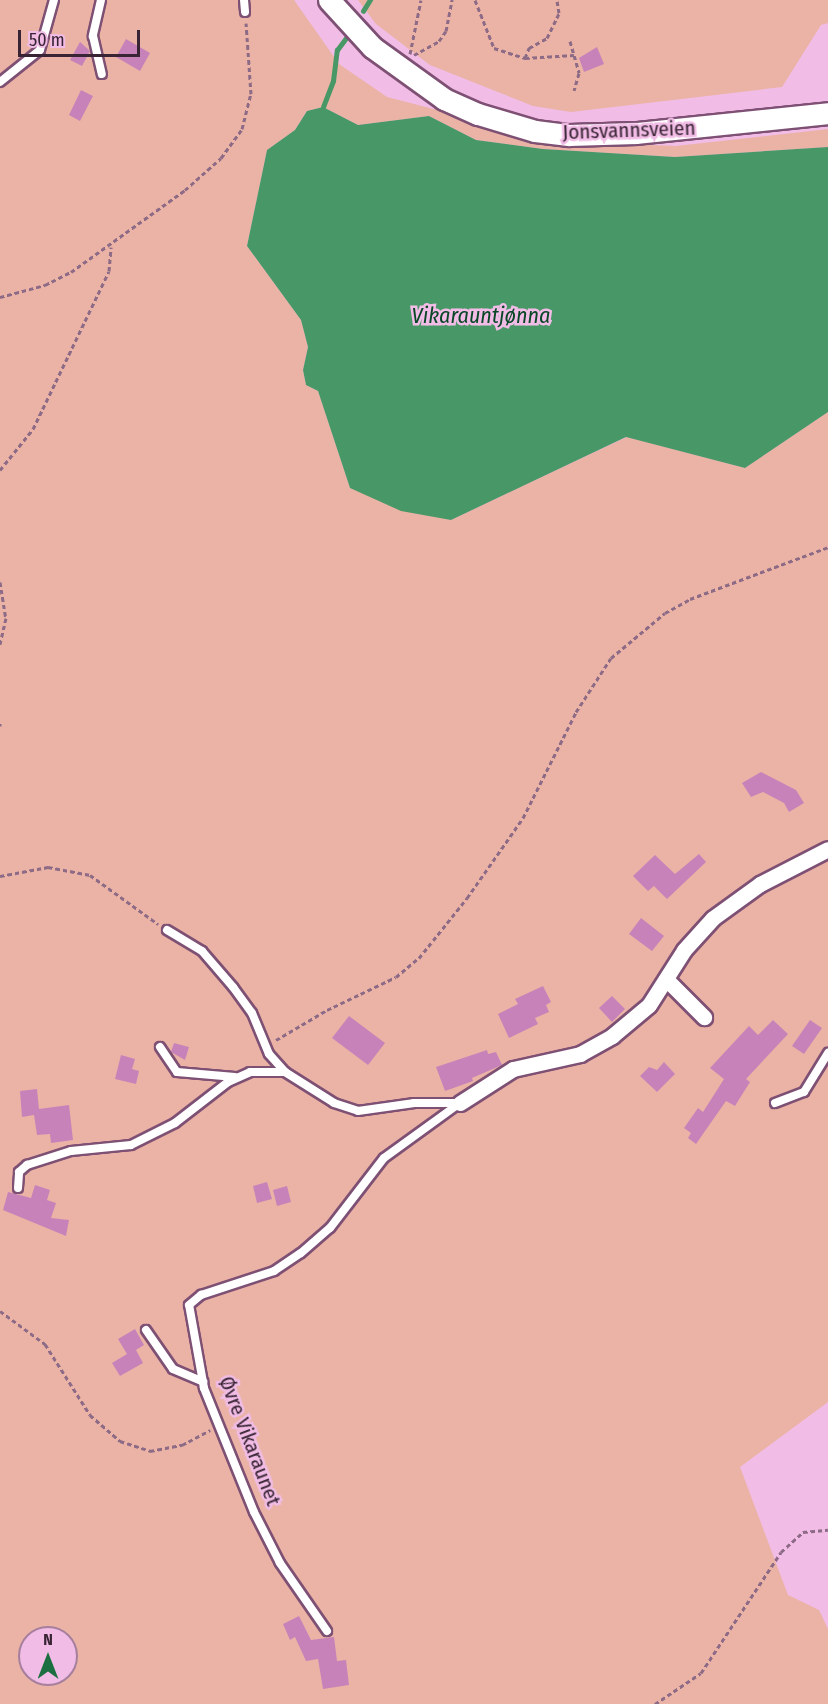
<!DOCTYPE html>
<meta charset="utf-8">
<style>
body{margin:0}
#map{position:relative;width:828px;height:1704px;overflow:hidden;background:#f1bce5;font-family:"Fira Sans Condensed",sans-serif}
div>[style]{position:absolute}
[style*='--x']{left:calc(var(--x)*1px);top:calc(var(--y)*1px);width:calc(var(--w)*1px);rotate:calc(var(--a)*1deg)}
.green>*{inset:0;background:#eab3a5}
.water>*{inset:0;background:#489867}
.stream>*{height:4.5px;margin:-2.25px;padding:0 2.25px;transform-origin:2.25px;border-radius:2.25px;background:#489867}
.building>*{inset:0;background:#c783b9}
.path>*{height:3px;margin-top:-1.5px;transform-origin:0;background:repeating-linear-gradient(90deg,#8d6a85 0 4.5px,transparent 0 7.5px)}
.roads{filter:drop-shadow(2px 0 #7e5074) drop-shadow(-2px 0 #7e5074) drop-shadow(0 2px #7e5074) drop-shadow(0 -2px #7e5074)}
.lane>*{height:8px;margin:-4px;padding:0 4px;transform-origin:4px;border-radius:4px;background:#fff}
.street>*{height:15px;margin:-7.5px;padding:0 7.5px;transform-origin:7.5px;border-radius:7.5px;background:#fff}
.secondary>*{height:21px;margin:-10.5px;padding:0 10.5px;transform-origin:10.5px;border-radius:10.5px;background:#fff}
span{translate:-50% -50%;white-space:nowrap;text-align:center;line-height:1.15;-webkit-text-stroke:5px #f1bce5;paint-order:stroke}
.street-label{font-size:21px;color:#382434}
.water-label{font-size:22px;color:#074726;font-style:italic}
.north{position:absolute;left:18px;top:1626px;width:60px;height:60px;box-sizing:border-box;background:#f1bce5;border:2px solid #a77f9e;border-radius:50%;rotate:0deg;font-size:16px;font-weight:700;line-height:24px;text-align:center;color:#382434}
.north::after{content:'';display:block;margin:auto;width:21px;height:27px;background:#1b6f41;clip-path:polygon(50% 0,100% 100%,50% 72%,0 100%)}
.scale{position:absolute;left:18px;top:30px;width:122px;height:27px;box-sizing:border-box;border:3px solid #382434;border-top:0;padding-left:8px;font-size:18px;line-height:21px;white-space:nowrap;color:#382434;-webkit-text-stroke:4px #f1bce5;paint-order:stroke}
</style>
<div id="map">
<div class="green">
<i style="clip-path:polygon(evenodd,0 0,294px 0,339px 64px,387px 97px,561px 142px,676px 146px,828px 129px,828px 147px,675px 157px,543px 149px,476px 140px,429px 116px,358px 125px,323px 107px,307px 111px,295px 130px,267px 150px,247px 246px,301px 320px,308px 347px,303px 370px,306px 385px,318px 391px,350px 488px,451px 520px,627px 437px,745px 468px,828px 412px,828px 1402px,740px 1467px,788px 1595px,819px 1610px,828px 1629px,828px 1704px,0 1704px,0 0,30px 1638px,66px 1638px,66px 1674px,30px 1674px,30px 1638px)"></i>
<i style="clip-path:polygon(358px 0,828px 0,828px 23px,821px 25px,782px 87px,571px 112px,533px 106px,430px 65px,376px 24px)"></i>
</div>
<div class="water">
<i style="clip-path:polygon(323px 107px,358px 125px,429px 116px,476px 140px,543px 149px,675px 157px,828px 147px,828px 412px,745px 468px,626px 437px,451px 520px,401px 511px,350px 488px,318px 391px,306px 385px,303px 370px,308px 347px,301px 320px,247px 246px,267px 150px,295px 130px,307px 111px)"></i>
</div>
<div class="stream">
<i style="--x:363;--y:11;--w:13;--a:-58"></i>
<i style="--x:323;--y:107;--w:28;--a:-69"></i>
<i style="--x:333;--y:81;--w:31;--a:-83"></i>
<i style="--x:337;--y:50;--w:15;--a:-53"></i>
</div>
<div class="building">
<i style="clip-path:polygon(126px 39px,150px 53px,140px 71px,116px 57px)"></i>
<i style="clip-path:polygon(80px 42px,90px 51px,82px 66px,70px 60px)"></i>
<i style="clip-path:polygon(597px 47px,604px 64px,584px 72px,579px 58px)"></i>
<i style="clip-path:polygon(81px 90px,93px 96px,80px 121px,69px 115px)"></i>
<i style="clip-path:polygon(761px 772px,796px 790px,804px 803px,789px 812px,784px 803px,763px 792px,751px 797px,742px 783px)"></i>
<i style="clip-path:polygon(699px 854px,706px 862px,667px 899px,654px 886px,648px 891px,633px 876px,655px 855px,675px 874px)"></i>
<i style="clip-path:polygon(641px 918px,664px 936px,652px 951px,629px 934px)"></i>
<i style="clip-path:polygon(543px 986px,551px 1002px,546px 1005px,549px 1012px,535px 1018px,538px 1024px,509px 1038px,498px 1014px,518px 1004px,515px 999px)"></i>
<i style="clip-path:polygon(612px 996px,625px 1009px,612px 1022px,599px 1008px)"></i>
<i style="clip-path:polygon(349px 1016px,385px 1043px,368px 1065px,332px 1038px)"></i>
<i style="clip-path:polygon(773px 1020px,788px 1034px,746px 1079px,750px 1082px,735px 1106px,726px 1101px,696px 1144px,688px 1138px,691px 1133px,684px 1128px,698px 1108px,703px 1112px,724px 1079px,710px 1068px,749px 1026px,758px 1035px)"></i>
<i style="clip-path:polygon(810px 1020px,822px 1028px,804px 1054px,792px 1046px)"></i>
<i style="clip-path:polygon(174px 1043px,189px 1047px,185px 1060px,171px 1052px)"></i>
<i style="clip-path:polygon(487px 1050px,488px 1054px,496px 1052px,502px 1065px,472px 1078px,473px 1081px,445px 1091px,436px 1067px)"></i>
<i style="clip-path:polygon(121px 1055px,135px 1059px,132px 1069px,139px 1071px,136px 1084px,115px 1079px)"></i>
<i style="clip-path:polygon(664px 1062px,675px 1074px,657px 1092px,640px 1076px,649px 1067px,657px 1070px)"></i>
<i style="clip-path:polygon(37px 1089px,39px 1109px,69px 1105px,73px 1140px,51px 1143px,50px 1134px,37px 1135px,34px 1115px,22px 1117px,20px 1091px)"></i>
<i style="clip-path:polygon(267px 1182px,272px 1199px,257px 1203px,253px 1186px)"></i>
<i style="clip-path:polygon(35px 1185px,50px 1190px,47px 1200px,56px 1203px,51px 1218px,69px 1220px,66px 1236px,3px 1210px,8px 1192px,31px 1198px)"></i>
<i style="clip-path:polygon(287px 1186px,291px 1202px,277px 1206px,273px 1190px)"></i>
<i style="clip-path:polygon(135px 1329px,144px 1345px,136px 1350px,143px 1363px,120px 1376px,112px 1363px,127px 1354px,118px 1339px)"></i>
<i style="clip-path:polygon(299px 1616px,311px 1640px,334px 1637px,337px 1661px,346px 1660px,349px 1685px,323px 1689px,318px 1659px,306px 1661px,295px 1637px,290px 1640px,283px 1624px)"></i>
</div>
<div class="path">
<i style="--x:475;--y:0;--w:52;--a:68.4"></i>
<i style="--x:494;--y:48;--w:33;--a:18"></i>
<i style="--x:525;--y:58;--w:11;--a:-68"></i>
<i style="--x:529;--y:48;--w:21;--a:-29"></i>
<i style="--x:547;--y:38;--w:28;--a:-64"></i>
<i style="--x:559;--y:13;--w:13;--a:-99"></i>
<i style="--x:570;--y:41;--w:33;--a:74"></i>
<i style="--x:579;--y:73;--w:18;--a:106"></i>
<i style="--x:410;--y:54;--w:55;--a:-78.5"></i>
<i style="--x:414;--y:55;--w:29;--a:-29"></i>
<i style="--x:439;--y:41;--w:12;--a:-55"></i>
<i style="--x:446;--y:31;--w:32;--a:-79"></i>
<i style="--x:525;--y:58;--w:49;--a:-3.5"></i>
<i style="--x:0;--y:297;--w:47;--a:-14.9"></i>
<i style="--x:45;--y:285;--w:29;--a:-27"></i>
<i style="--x:71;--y:272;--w:140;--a:-35.7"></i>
<i style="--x:185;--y:190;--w:48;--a:-41.6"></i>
<i style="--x:221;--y:158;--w:36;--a:-54"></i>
<i style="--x:242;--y:129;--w:36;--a:-76"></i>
<i style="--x:251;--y:94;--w:71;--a:-94"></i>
<i style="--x:0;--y:470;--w:53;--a:-51.2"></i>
<i style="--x:33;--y:429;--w:175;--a:-64.3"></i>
<i style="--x:109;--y:271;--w:24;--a:-85"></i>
<i style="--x:0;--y:582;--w:36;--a:81"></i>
<i style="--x:6;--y:618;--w:27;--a:103"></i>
<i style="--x:0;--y:723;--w:3;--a:90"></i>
<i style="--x:0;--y:876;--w:49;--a:-10.6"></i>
<i style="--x:48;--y:867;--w:43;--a:10.8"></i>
<i style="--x:90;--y:875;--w:84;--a:35.8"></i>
<i style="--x:276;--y:1040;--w:59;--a:-30.5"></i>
<i style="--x:327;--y:1010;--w:76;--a:-25.6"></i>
<i style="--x:396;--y:977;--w:30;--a:-40"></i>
<i style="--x:419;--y:958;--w:77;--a:-51.3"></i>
<i style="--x:467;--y:898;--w:98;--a:-55"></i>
<i style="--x:523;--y:818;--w:119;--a:-63.4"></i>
<i style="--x:576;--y:712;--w:64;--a:-57.1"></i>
<i style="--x:611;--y:658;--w:70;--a:-39.8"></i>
<i style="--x:665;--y:613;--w:29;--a:-29"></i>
<i style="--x:690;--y:599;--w:147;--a:-20.6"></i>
<i style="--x:0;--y:1311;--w:56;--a:36.3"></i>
<i style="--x:45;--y:1344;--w:84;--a:57.6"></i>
<i style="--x:90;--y:1415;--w:40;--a:41"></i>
<i style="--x:120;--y:1441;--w:32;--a:18"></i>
<i style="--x:150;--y:1451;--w:33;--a:-11"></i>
<i style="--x:182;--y:1445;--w:32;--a:-28"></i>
<i style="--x:655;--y:1704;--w:55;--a:-34"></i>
<i style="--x:701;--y:1673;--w:145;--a:-56.5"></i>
<i style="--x:781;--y:1552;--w:30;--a:-42"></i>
<i style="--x:803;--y:1532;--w:25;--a:-5"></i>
</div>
<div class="roads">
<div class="lane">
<i style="--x:101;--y:0;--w:37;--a:103"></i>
<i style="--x:93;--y:36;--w:39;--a:77"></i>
<i style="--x:244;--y:0;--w:12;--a:85"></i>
<i style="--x:0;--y:82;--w:51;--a:-38.7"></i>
<i style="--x:40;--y:50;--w:52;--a:-74.4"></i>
<i style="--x:167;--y:930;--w:41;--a:31"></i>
<i style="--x:202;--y:951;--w:48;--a:49.3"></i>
<i style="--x:233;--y:987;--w:32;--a:54"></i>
<i style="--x:252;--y:1013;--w:44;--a:67.5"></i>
<i style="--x:269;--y:1054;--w:24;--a:48"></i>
<i style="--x:160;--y:1047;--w:30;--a:56"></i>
<i style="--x:177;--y:1072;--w:58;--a:4.9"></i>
<i style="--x:775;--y:1103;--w:31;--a:-21"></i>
<i style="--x:804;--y:1092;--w:46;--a:-58.4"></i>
<i style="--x:18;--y:1188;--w:16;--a:-86"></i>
<i style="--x:19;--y:1172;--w:11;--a:-41"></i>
<i style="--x:27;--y:1165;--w:46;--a:-17.7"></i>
<i style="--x:71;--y:1151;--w:60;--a:-5.7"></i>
<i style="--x:131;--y:1145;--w:49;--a:-26.6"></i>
<i style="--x:175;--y:1123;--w:67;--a:-37.7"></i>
<i style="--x:228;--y:1082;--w:24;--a:-24"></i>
<i style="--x:250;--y:1072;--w:35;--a:0"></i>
<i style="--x:285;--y:1072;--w:58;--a:32.3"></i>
<i style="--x:334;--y:1103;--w:25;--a:18"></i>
<i style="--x:358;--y:1111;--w:57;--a:-8.1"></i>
<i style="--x:414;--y:1103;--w:45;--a:0"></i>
<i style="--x:146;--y:1330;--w:47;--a:55.3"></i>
<i style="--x:173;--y:1369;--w:33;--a:23"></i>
<i style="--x:327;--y:1631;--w:83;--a:-124.7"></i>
<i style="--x:280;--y:1563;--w:57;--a:-117"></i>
<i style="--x:254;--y:1512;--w:134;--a:-112"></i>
<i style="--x:204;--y:1388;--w:84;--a:-100.2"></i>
<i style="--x:189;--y:1305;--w:16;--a:-40"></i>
<i style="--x:201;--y:1295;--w:77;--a:-18.2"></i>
<i style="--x:274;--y:1271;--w:32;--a:-34"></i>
<i style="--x:301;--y:1253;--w:38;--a:-41"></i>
<i style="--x:330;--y:1228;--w:88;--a:-52.4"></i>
<i style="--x:384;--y:1158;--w:94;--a:-35.9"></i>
</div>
<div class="street">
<i style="--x:666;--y:979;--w:54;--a:45"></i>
<i style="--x:460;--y:1103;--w:63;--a:-32.7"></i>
<i style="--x:513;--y:1069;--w:69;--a:-12.6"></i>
<i style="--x:580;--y:1054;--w:37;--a:-29"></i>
<i style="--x:612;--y:1036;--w:48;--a:-40"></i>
<i style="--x:649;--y:1005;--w:65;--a:-57.5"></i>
<i style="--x:684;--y:950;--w:43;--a:-47.8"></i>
<i style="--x:713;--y:918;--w:58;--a:-35.9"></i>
<i style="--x:760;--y:884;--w:76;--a:-27.2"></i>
</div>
<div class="secondary">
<i style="--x:329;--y:0;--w:64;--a:47.5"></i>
<i style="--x:372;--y:47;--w:89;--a:35.8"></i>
<i style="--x:444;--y:99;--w:37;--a:24"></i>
<i style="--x:478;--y:114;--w:59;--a:16.6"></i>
<i style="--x:535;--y:131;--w:34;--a:7"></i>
<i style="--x:569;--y:135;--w:67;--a:-1.7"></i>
<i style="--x:636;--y:133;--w:193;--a:-5.9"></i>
</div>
</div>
<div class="street-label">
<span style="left:629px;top:130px;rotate:-2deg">Jonsvannsveien</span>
<span style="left:250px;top:1441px;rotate:69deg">Øvre Vikaraunet</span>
</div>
<div class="water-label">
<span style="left:481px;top:316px">Vikarauntjønna</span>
</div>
<div class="north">N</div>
<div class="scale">50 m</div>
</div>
